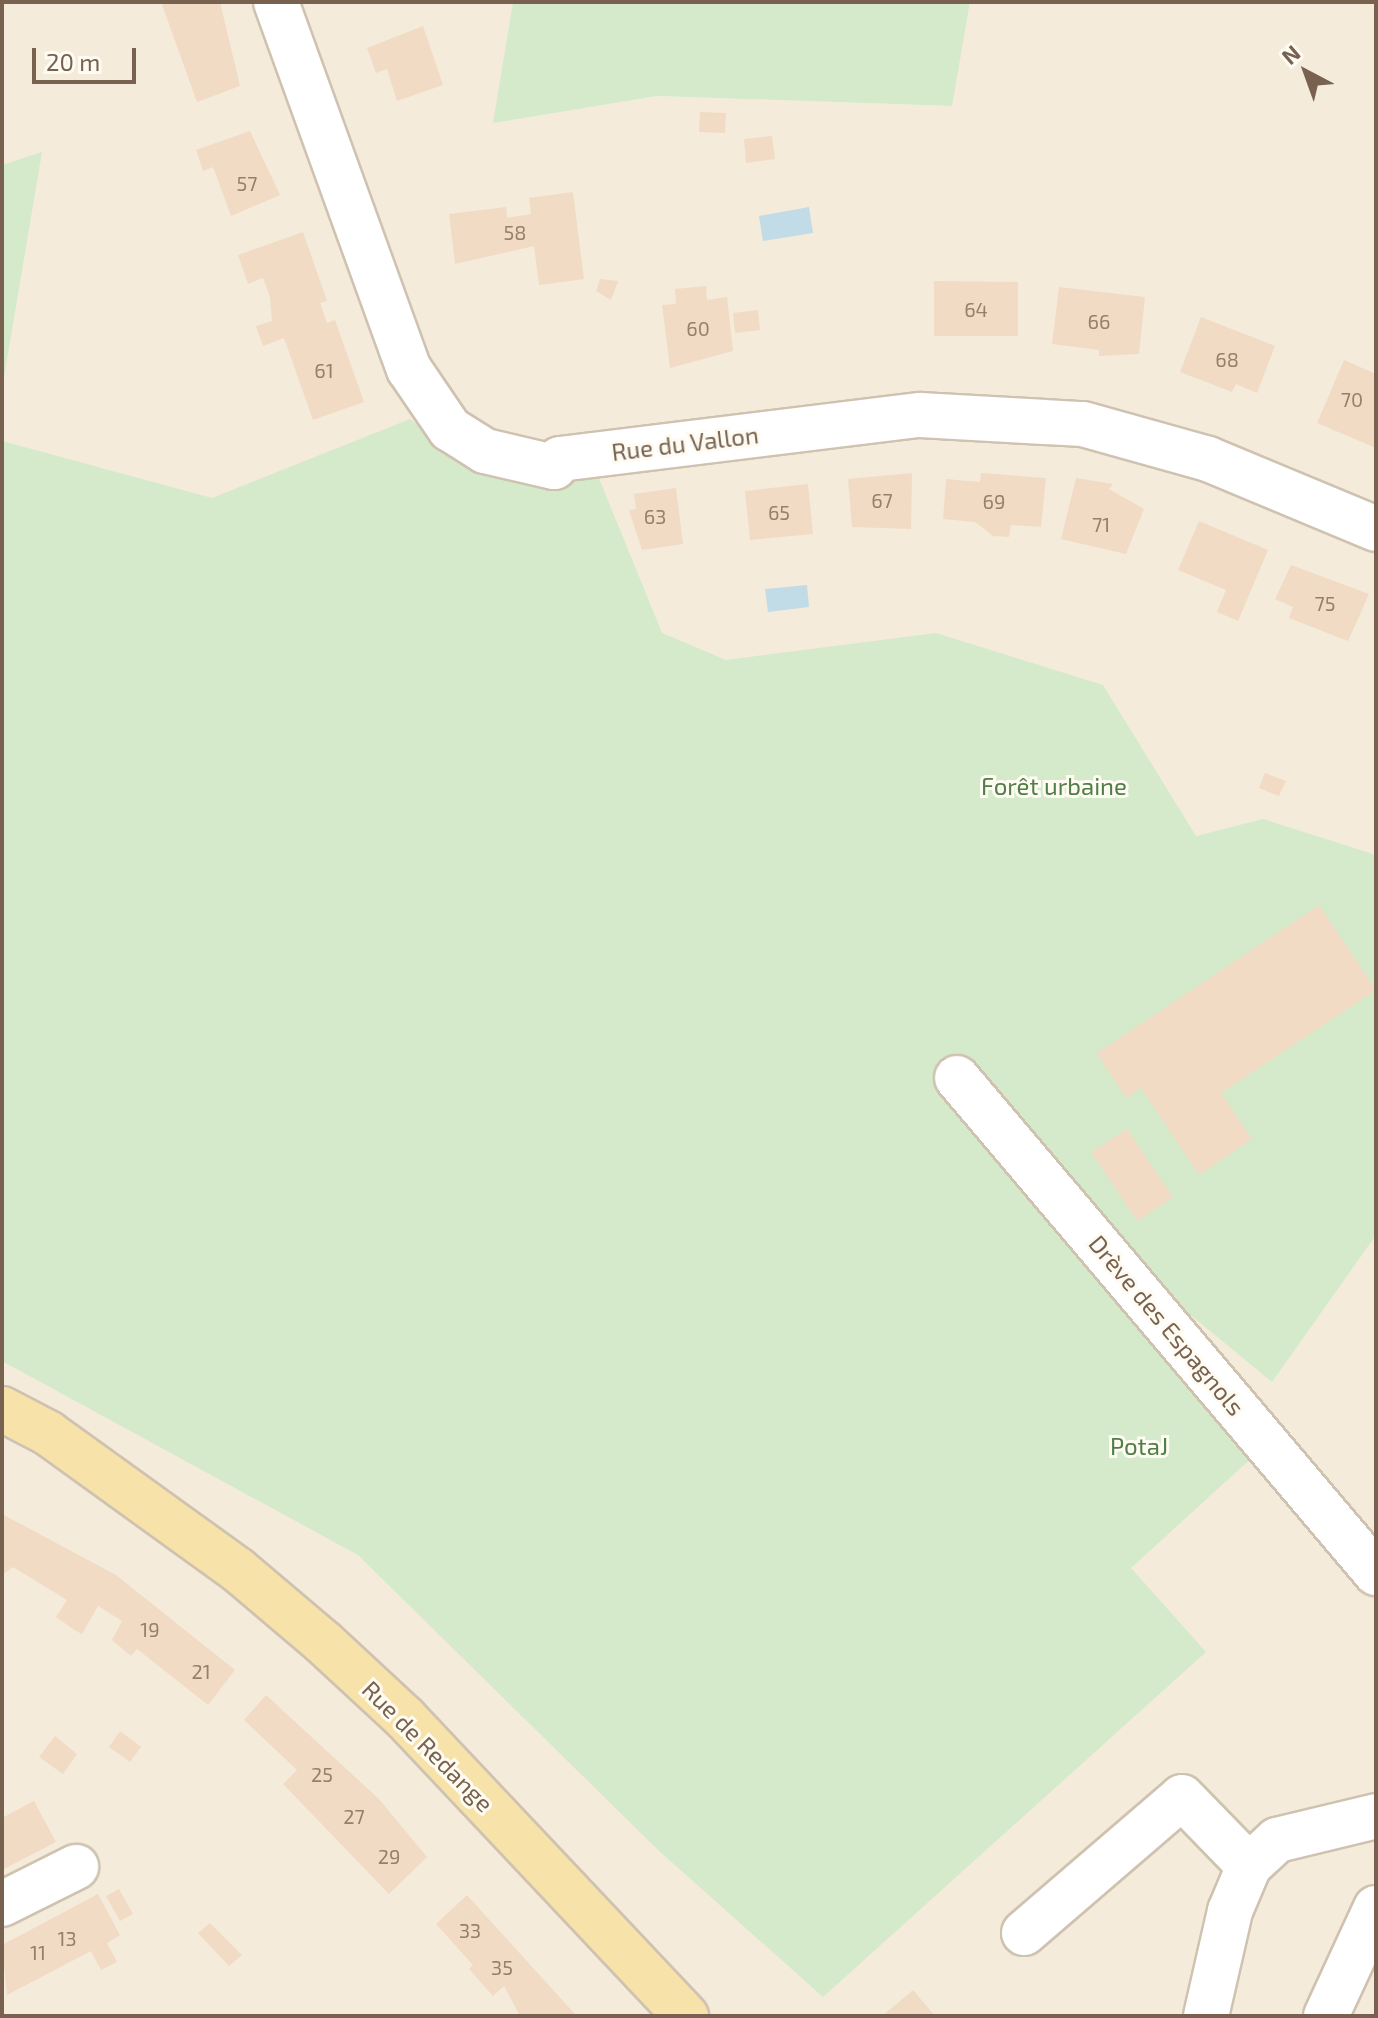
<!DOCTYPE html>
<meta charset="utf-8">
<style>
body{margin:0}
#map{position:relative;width:1378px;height:2018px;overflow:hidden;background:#fcf8ed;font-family:"Exo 2",sans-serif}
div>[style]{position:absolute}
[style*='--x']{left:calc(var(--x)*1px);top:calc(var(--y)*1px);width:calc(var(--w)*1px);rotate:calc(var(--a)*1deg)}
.residential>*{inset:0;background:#f4ebdb}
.green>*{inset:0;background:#d4eaca}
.water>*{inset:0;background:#c1dce6}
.building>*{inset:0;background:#f1dbc5}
.roads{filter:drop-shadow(2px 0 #cfc2b1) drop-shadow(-2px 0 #cfc2b1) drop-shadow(0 2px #cfc2b1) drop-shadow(0 -2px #cfc2b1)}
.minor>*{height:44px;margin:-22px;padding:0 22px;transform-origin:22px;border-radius:22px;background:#fff}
.major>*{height:44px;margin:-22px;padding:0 22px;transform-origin:22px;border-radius:22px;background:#f7e3a9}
span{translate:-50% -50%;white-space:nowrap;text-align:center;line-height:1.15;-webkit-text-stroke:6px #fefbf3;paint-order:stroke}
.number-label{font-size:20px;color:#96806c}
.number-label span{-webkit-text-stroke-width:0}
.street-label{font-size:24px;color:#78624f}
.park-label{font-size:24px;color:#517d47}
.frame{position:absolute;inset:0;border:4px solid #78624f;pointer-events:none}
.north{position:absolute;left:1266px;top:32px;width:80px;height:80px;-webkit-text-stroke:6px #fefbf3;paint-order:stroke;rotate:319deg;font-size:22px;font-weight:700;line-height:32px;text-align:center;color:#78624f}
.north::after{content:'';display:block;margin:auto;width:28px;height:36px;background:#78624f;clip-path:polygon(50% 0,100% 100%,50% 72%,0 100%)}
.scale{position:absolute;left:32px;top:48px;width:104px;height:36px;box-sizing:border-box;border:4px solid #78624f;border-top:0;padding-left:10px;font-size:24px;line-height:28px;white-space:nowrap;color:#78624f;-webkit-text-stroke:6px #fefbf3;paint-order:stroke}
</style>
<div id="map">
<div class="residential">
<i style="clip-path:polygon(2px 2px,513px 2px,494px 122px,657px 96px,951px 106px,970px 2px,1376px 2px,1376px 2016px,2px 2016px)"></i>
</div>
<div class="green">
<i style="clip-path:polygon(513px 2px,970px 2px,952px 106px,657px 96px,493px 123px)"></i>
<i style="clip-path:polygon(42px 152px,2px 389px,2px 165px)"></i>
<i style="clip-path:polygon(410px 419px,467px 464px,596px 471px,662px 633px,726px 660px,936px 633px,1103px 685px,1196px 836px,1263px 819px,1376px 855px,1376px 1235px,1272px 1382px,1001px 1159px,1257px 1453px,1131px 1568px,1206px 1652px,823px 1997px,657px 1849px,358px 1555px,2px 1361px,2px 441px,212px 498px)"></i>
</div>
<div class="water">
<i style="clip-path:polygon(809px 207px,813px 233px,763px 241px,759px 216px)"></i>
<i style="clip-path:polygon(807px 585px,809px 607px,768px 612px,765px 589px)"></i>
</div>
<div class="building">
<i style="clip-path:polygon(161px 2px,220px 2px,240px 86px,197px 102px)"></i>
<i style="clip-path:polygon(423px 26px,443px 85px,397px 101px,387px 69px,376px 73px,367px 48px)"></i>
<i style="clip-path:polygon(700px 112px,726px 113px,725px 133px,699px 132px)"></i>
<i style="clip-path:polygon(250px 131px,280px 195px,231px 216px,213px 167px,203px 171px,196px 150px)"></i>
<i style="clip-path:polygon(772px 136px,775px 159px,746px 163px,744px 139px)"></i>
<i style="clip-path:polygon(573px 192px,584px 279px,539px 285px,534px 246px,455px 264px,449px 214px,506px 207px,507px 218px,531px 214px,529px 198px)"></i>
<i style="clip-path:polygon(303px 232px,327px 301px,320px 303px,327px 323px,335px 320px,364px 402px,313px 420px,284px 338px,263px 346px,256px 326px,272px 321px,270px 297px,263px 278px,248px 284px,238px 255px)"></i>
<i style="clip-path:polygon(600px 279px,618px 281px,611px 300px,596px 291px)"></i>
<i style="clip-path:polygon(934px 281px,1018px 282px,1018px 336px,934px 336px)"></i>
<i style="clip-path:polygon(706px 286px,707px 300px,727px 297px,733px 351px,670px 368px,662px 305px,676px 304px,675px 289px)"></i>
<i style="clip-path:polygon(1059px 287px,1145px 297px,1139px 354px,1099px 356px,1099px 350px,1052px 344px)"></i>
<i style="clip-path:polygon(758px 310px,760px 330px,735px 333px,733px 313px)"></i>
<i style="clip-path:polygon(1201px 317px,1275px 346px,1257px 393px,1236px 384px,1232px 392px,1180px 372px)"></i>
<i style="clip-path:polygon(1344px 360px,1376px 374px,1376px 448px,1317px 423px)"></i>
<i style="clip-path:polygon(912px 473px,911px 529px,852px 527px,848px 479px)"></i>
<i style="clip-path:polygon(981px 473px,1046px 478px,1041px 527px,1011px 525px,1009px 537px,993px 536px,975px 522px,943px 519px,946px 479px,980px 482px)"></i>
<i style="clip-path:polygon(1076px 478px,1113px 484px,1109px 489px,1144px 509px,1126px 554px,1061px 539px)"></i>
<i style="clip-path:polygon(808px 484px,813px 534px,750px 540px,745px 491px)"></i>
<i style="clip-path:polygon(676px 488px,683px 544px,642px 550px,629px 510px,636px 509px,634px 494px)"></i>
<i style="clip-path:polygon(1199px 521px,1268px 550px,1238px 621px,1217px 612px,1226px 590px,1178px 570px)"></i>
<i style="clip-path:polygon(1291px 565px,1369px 594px,1348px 641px,1289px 618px,1293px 607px,1275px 599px)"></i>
<i style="clip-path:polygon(1265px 773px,1286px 781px,1279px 796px,1259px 788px)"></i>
<i style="clip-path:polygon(1319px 905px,1376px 990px,1221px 1093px,1252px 1139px,1199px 1175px,1141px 1088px,1126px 1098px,1097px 1053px)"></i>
<i style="clip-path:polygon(1127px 1129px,1173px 1197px,1137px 1221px,1091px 1152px)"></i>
<i style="clip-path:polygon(2px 1514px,116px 1575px,235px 1670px,208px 1705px,137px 1649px,131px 1656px,112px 1640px,122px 1621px,98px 1606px,82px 1634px,76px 1631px,56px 1617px,67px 1600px,13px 1567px,2px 1575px)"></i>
<i style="clip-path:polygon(266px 1695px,379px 1799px,427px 1857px,389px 1894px,283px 1784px,297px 1770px,244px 1720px)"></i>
<i style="clip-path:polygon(120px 1731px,141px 1747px,130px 1762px,109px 1747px)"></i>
<i style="clip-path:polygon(55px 1736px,77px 1754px,63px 1774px,39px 1757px)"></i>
<i style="clip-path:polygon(34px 1801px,56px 1842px,2px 1870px,2px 1818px)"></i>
<i style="clip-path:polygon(119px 1889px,133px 1914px,120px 1921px,106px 1896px)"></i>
<i style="clip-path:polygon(98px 1894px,120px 1935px,107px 1943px,117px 1962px,101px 1970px,91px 1951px,7px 1995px,2px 1945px)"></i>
<i style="clip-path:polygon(467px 1895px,575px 2014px,573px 2016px,520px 2016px,504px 1986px,493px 1996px,469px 1969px,473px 1965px,436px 1924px)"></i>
<i style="clip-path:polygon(210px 1923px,242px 1955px,229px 1966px,198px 1933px)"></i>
<i style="clip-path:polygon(913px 1990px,935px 2016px,882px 2016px)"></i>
</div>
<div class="roads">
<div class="minor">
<i style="--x:276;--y:2;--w:390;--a:70.1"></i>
<i style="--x:409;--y:369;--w:73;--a:55.7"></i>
<i style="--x:450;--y:429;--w:41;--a:32.2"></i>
<i style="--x:485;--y:451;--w:71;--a:13.1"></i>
<i style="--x:554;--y:467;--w:10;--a:-53"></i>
<i style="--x:560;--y:459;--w:363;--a:-7"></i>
<i style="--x:920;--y:415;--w:163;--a:3.2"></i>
<i style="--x:1083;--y:424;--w:130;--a:15.6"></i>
<i style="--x:1208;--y:459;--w:182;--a:22.6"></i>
<i style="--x:957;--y:1078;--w:649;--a:49.75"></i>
<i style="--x:2;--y:1904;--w:83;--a:-26.6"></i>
<i style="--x:1024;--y:1933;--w:208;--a:-40.7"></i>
<i style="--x:1182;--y:1797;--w:96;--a:45.8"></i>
<i style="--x:1206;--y:2016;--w:108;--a:-77.1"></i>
<i style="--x:1230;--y:1911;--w:49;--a:-67.1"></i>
<i style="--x:1249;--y:1866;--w:38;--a:-43"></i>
<i style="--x:1277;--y:1840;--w:102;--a:-13.6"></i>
<i style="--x:1326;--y:2016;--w:119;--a:-65.2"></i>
</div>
<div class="major">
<i style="--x:2;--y:1409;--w:52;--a:27.6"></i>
<i style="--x:48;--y:1433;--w:234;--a:35.8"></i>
<i style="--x:238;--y:1570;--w:111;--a:40.3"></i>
<i style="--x:323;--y:1642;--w:112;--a:42.8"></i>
<i style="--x:405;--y:1718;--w:410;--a:46.7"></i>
</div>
</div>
<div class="number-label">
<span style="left:247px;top:183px">57</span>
<span style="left:515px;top:232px">58</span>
<span style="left:976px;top:309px">64</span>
<span style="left:1099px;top:321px">66</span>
<span style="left:698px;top:328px">60</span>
<span style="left:1227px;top:359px">68</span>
<span style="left:324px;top:370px">61</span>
<span style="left:1352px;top:399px">70</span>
<span style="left:882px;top:500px">67</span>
<span style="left:994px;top:501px">69</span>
<span style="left:779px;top:512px">65</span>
<span style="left:655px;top:516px">63</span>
<span style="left:1101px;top:524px">71</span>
<span style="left:1325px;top:603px">75</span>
<span style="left:150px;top:1629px">19</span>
<span style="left:201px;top:1671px">21</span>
<span style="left:322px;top:1774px">25</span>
<span style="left:354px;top:1816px">27</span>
<span style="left:389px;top:1856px">29</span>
<span style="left:470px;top:1930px">33</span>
<span style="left:67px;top:1938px">13</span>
<span style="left:38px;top:1952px">11</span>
<span style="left:502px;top:1967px">35</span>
</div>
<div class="street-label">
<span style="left:685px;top:443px;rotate:-7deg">Rue du Vallon</span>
<span style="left:1167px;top:1325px;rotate:50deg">Drève des Espagnols</span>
<span style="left:428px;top:1746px;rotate:45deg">Rue de Redange</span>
</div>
<div class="park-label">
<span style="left:1054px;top:786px">Forêt urbaine</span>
<span style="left:1139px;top:1446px">PotaJ</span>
</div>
<div class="frame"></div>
<div class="north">N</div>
<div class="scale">20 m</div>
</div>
